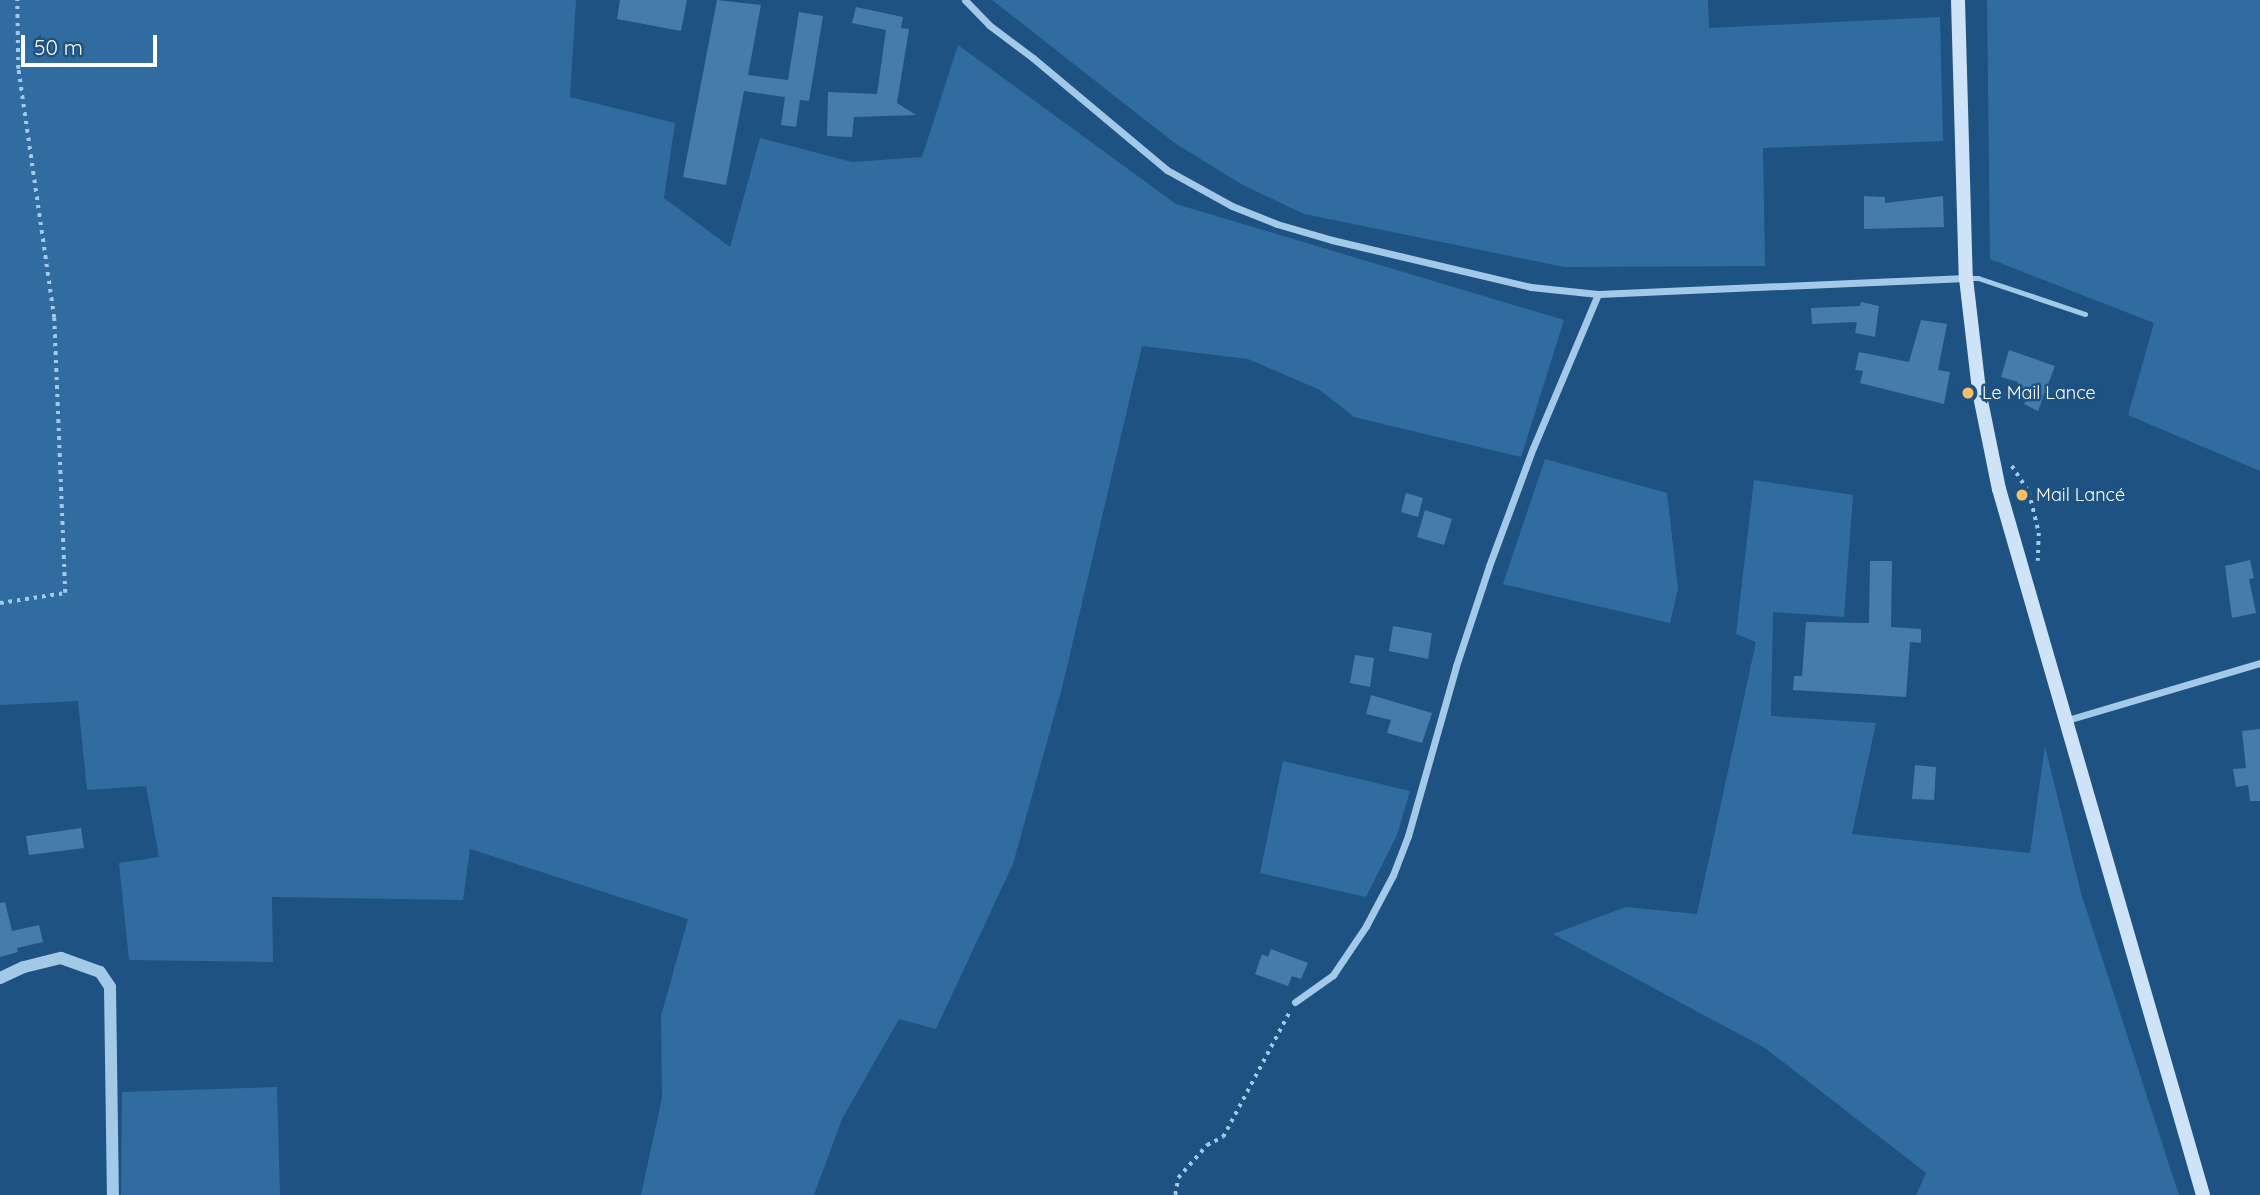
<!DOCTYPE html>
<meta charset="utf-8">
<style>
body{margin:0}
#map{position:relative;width:2260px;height:1195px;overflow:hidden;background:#1d5282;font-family:Quicksand,sans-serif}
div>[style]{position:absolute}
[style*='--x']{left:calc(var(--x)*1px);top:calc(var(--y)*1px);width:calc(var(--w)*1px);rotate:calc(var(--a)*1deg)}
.green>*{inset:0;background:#316ca0}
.building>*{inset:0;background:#457cab}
.path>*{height:3.5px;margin-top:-1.75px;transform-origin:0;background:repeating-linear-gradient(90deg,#a3c9e9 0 3.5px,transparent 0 8.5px)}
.service>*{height:5px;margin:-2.5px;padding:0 2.5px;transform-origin:2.5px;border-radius:2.5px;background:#a3c9e9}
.minor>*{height:7px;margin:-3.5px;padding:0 3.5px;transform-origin:3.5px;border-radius:3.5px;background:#a3c9e9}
.tertiary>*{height:12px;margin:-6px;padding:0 6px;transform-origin:6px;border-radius:6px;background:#a3c9e9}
.secondary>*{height:14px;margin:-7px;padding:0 7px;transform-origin:7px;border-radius:7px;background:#cee3f7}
.dots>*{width:19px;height:19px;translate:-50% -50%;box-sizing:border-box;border:4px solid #1d5282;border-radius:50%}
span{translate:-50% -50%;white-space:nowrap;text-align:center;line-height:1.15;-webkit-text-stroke:5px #1d5282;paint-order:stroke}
.poi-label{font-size:18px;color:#fff}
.left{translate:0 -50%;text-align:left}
.scale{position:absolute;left:21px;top:35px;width:136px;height:32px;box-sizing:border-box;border:4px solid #fff;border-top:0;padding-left:9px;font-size:21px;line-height:24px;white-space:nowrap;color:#fff;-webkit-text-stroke:5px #1d5282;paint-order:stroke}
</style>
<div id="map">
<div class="green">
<i style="clip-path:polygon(0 0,576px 0,570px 97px,675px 123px,664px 198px,730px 247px,760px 138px,852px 162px,922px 157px,958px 45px,1176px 204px,1564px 320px,1521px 457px,1354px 417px,1320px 390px,1248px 359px,1142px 346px,1063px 684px,1013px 864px,936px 1029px,899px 1019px,842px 1119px,814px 1195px,641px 1195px,662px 1098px,661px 1016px,688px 919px,470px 849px,463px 900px,272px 897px,273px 962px,129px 960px,119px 863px,159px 857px,146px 786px,87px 790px,78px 701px,0 705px)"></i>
<i style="clip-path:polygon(992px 0,1708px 0,1709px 28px,1940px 17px,1943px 141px,1763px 148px,1765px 266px,1564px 267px,1304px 214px,1241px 184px,1176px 144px)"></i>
<i style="clip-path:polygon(1987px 0,2260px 0,2260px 471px,2128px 415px,2154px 323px,1990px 259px)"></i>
<i style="clip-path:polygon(1545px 459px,1667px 493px,1678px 589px,1670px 623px,1503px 584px)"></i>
<i style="clip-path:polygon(1754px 480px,1853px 495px,1844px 617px,1773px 612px,1771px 716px,1876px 723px,1852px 834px,2030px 853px,2045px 746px,2081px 893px,2179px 1195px,1916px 1195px,1926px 1173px,1765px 1048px,1553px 934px,1626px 907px,1697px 914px,1756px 642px,1736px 634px)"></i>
<i style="clip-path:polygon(1283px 761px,1410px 791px,1397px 835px,1366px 897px,1260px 873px)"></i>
<i style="clip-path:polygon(277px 1087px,280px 1195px,121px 1195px,122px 1092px)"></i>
</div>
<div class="building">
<i style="clip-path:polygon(620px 0,687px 0,681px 31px,617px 19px)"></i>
<i style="clip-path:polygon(717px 0,761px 5px,748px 75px,788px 80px,799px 12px,823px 16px,809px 101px,800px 100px,796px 127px,781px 125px,785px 97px,744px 91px,726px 185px,683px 177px)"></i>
<i style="clip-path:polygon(856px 7px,903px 17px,901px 28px,909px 29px,897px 103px,916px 115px,854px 117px,852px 137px,827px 136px,828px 92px,877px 94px,886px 30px,852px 23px)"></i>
<i style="clip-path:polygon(1864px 196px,1885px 197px,1885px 203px,1943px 196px,1944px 227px,1864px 229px)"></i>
<i style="clip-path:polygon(1861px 302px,1879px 306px,1875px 337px,1855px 333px,1857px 322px,1812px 324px,1811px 308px,1860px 306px)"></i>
<i style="clip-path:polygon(1921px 320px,1947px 324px,1938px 370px,1950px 372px,1944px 404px,1860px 383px,1863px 371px,1855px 370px,1859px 352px,1909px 362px)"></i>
<i style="clip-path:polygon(2009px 350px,2055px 366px,2038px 411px,2024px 404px,2028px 396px,2016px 389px,2018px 382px,2001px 377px)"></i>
<i style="clip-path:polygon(1406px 493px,1423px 498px,1418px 517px,1401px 512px)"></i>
<i style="clip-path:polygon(1425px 510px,1452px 519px,1444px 545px,1417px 537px)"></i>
<i style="clip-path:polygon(2250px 560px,2254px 578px,2249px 579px,2256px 613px,2232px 618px,2225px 566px)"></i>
<i style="clip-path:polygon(1870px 561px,1892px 561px,1891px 627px,1921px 629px,1921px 643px,1910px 642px,1906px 697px,1793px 690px,1794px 676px,1802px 676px,1806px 622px,1869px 623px)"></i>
<i style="clip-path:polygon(1393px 626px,1432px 633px,1428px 659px,1389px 651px)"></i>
<i style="clip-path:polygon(1355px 655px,1374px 658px,1370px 687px,1350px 683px)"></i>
<i style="clip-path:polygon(1371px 695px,1432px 713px,1422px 743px,1387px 733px,1391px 720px,1366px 714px)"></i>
<i style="clip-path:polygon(2260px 729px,2260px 801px,2250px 801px,2248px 785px,2236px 787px,2233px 769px,2246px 768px,2242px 731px)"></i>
<i style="clip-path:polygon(1915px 765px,1936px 767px,1934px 800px,1912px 799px)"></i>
<i style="clip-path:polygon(81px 828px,84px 848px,29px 855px,26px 836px)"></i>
<i style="clip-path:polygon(5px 902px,12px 931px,39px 925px,43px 942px,17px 948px,18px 952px,0 957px,0 903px)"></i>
<i style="clip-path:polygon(1271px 949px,1308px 963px,1301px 979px,1292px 976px,1288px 986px,1255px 974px,1262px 954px,1268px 957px)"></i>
</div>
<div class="path">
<i style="--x:2012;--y:466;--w:31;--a:57"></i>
<i style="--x:2029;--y:492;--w:42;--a:76.3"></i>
<i style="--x:2039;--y:533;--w:28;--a:92"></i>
<i style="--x:0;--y:603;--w:66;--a:-8.7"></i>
<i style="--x:65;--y:593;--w:275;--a:-92.3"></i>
<i style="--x:54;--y:318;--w:252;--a:-98.2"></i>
<i style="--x:18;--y:69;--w:69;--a:-90.8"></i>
<i style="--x:1175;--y:1195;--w:17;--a:-80"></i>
<i style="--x:1178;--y:1178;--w:44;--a:-48.7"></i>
<i style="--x:1207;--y:1145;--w:18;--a:-27"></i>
<i style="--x:1223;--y:1137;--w:143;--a:-62"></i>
</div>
<div class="service">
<i style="--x:1968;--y:278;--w:10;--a:0"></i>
<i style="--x:1978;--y:278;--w:113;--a:18.6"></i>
</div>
<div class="minor">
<i style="--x:965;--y:0;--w:35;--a:46"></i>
<i style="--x:989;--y:25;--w:55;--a:36.9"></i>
<i style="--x:1033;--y:58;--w:175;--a:39.9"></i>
<i style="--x:1167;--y:170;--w:74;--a:29"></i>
<i style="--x:1232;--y:206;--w:48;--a:21.8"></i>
<i style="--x:1277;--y:224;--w:57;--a:16.2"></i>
<i style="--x:1332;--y:240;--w:204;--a:13.3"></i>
<i style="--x:1531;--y:287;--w:67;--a:6"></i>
<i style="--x:1598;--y:294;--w:368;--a:-2.5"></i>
<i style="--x:2064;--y:721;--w:204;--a:-16.5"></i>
<i style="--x:1295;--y:1002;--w:47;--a:-35.4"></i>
<i style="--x:1333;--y:975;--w:59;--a:-56"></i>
<i style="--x:1366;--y:926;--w:58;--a:-62.1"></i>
<i style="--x:1393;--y:875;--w:42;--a:-69"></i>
<i style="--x:1408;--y:836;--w:177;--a:-74.2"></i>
<i style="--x:1456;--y:666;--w:105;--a:-71.7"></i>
<i style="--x:1489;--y:566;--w:126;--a:-69.6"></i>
<i style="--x:1533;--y:448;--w:167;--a:-67.1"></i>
</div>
<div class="tertiary">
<i style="--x:0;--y:978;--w:26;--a:-25"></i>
<i style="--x:24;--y:967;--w:38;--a:-14"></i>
<i style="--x:61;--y:958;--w:41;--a:19.7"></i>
<i style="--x:100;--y:972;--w:18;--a:56"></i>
<i style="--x:110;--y:987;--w:208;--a:89.2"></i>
</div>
<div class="secondary">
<i style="--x:1958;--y:0;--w:278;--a:88.4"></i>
<i style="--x:1966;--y:278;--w:114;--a:83.4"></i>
<i style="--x:1979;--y:391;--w:100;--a:78.5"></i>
<i style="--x:1999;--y:489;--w:735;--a:73.88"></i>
</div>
<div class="dots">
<i style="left:1968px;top:393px;background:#f9c061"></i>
<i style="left:2022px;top:495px;background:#f9c061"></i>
</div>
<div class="poi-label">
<span class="left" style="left:1982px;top:393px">Le Mail Lance</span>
<span class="left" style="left:2036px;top:495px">Mail Lancé</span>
</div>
<div class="scale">50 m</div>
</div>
